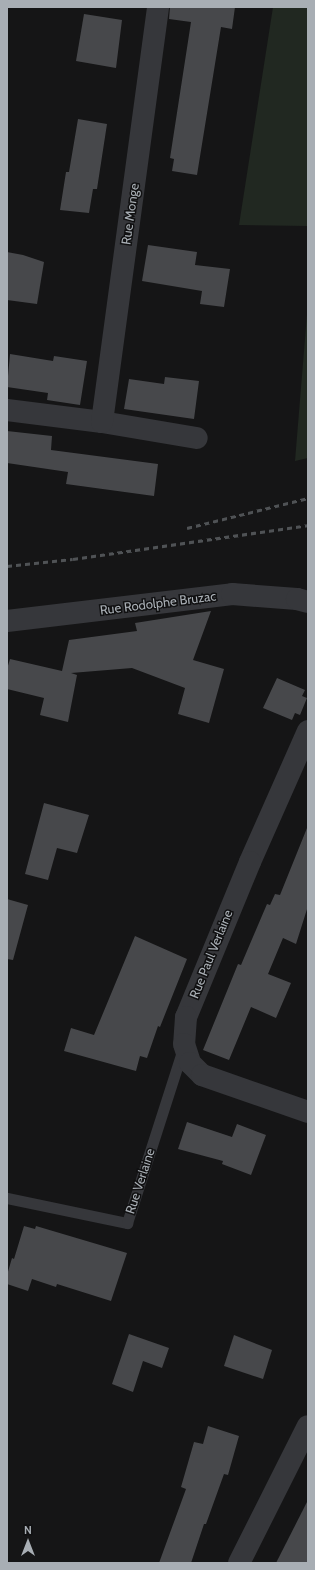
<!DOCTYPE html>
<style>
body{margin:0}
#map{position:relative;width:315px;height:1570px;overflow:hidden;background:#151516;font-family:Cabin,sans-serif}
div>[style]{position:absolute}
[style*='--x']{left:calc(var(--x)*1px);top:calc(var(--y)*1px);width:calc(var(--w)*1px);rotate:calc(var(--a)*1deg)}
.green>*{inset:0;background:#212821}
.building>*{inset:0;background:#47484b}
.lane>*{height:11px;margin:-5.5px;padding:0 5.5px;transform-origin:5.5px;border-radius:5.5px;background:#36373b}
.street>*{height:22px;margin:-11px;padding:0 11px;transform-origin:11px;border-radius:11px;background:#36373b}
.rail>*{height:3px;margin-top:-1.5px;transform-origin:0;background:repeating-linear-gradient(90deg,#4f5255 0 5px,transparent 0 9px)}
span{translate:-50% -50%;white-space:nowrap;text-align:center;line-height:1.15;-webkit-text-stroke:3px #101011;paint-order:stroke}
.street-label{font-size:13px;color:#a8aeb4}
.frame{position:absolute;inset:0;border:8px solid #a8aeb4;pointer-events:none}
.north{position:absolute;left:8px;top:1522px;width:40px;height:40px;-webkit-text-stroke:3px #101011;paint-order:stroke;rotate:0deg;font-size:11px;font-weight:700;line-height:16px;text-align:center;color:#a8aeb4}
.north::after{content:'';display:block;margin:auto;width:14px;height:18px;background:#a8aeb4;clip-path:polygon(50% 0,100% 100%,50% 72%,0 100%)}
</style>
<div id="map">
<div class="green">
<i style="clip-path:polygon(273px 7px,308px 7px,308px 226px,239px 225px)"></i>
<i style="clip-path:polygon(308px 302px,308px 458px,295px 461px)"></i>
</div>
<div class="building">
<i style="clip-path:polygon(170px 7px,235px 7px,232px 29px,221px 27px,197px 175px,172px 171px,174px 159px,170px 158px,191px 22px,169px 19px)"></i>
<i style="clip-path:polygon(84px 14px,122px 20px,116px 68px,76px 61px)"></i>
<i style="clip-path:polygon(78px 119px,107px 124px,97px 189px,93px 189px,89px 213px,60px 210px,66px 172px,69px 172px)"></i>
<i style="clip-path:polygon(148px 245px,197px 252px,195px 265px,230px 269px,224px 307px,200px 304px,202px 291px,142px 281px)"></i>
<i style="clip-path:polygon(7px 252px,23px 255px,44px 262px,37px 304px,7px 300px)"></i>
<i style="clip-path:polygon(10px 354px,53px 361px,54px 356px,87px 361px,80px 405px,47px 400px,48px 393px,7px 387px)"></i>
<i style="clip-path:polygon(165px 377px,199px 381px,194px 419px,124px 409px,129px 379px,164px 384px)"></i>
<i style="clip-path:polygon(7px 431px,52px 436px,51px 450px,158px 464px,154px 496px,66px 484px,68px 472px,7px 463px)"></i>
<i style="clip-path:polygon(211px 611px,193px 660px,224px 669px,209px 723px,178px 714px,185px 688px,132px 668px,71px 673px,77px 675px,68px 722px,40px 715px,44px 698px,7px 689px,7px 669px,10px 659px,62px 671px,69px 640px,137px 631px,135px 623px)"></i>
<i style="clip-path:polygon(277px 678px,305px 690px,302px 696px,307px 698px,300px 715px,295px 713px,292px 720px,263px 708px)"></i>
<i style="clip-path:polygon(44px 803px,89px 815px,77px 853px,57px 848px,48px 880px,25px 874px)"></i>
<i style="clip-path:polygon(307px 828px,308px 906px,296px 944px,283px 938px,268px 974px,291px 983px,276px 1018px,251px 1007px,229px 1060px,203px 1050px,238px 964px,241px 965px,267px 904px,270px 905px,275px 894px,280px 895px)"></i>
<i style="clip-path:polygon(7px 899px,28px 905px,13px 960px,7px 959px)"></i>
<i style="clip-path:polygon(135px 936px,187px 959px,160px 1027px,158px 1026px,147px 1058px,140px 1056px,136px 1071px,64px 1051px,71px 1028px,94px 1035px)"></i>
<i style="clip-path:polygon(187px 1122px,232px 1137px,237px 1124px,266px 1135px,251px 1175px,222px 1164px,223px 1161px,178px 1149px)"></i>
<i style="clip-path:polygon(24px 1226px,35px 1229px,36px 1226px,127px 1253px,111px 1301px,57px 1284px,56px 1287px,32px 1279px,28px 1291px,7px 1284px,7px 1275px,12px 1258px,14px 1259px)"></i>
<i style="clip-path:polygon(129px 1334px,169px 1348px,162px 1368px,143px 1361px,133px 1392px,112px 1384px)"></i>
<i style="clip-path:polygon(234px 1335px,272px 1350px,263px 1379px,224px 1366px)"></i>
<i style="clip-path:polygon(208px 1426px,239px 1436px,228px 1475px,224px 1474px,206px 1524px,204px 1524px,191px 1563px,159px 1563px,186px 1489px,181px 1487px,194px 1442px,203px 1444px)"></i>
<i style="clip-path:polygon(308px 1500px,308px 1563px,276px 1563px)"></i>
</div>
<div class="lane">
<i style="--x:7;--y:1198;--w:123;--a:11.8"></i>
<i style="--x:127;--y:1223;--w:183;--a:-72.2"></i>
</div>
<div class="street">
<i style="--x:7;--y:410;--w:96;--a:7.2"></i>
<i style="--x:102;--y:422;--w:96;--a:9.6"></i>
<i style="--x:102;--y:422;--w:419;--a:-82.3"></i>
<i style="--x:7;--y:621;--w:227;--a:-6.8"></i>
<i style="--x:232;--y:594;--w:65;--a:4.4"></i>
<i style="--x:297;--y:599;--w:11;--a:15"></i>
<i style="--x:308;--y:731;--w:143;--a:113.9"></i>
<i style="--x:250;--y:862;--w:168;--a:112.4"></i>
<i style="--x:186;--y:1017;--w:27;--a:94"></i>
<i style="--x:184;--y:1044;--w:20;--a:72"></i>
<i style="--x:190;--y:1063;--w:17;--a:45"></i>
<i style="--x:202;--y:1075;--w:112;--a:19.2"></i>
<i style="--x:239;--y:1563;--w:153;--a:-63.3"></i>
</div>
<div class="rail">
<i style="--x:187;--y:528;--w:125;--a:-13.9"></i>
<i style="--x:7;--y:566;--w:66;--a:-6.1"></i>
<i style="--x:73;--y:559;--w:237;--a:-8.2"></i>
</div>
<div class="street-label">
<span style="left:130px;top:214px;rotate:-82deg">Rue Monge</span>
<span style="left:158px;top:603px;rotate:-7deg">Rue Rodolphe Bruzac</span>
<span style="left:211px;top:954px;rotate:-68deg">Rue Paul Verlaine</span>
<span style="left:140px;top:1181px;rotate:-72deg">Rue Verlaine</span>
</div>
<div class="frame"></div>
<div class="north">N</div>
</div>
